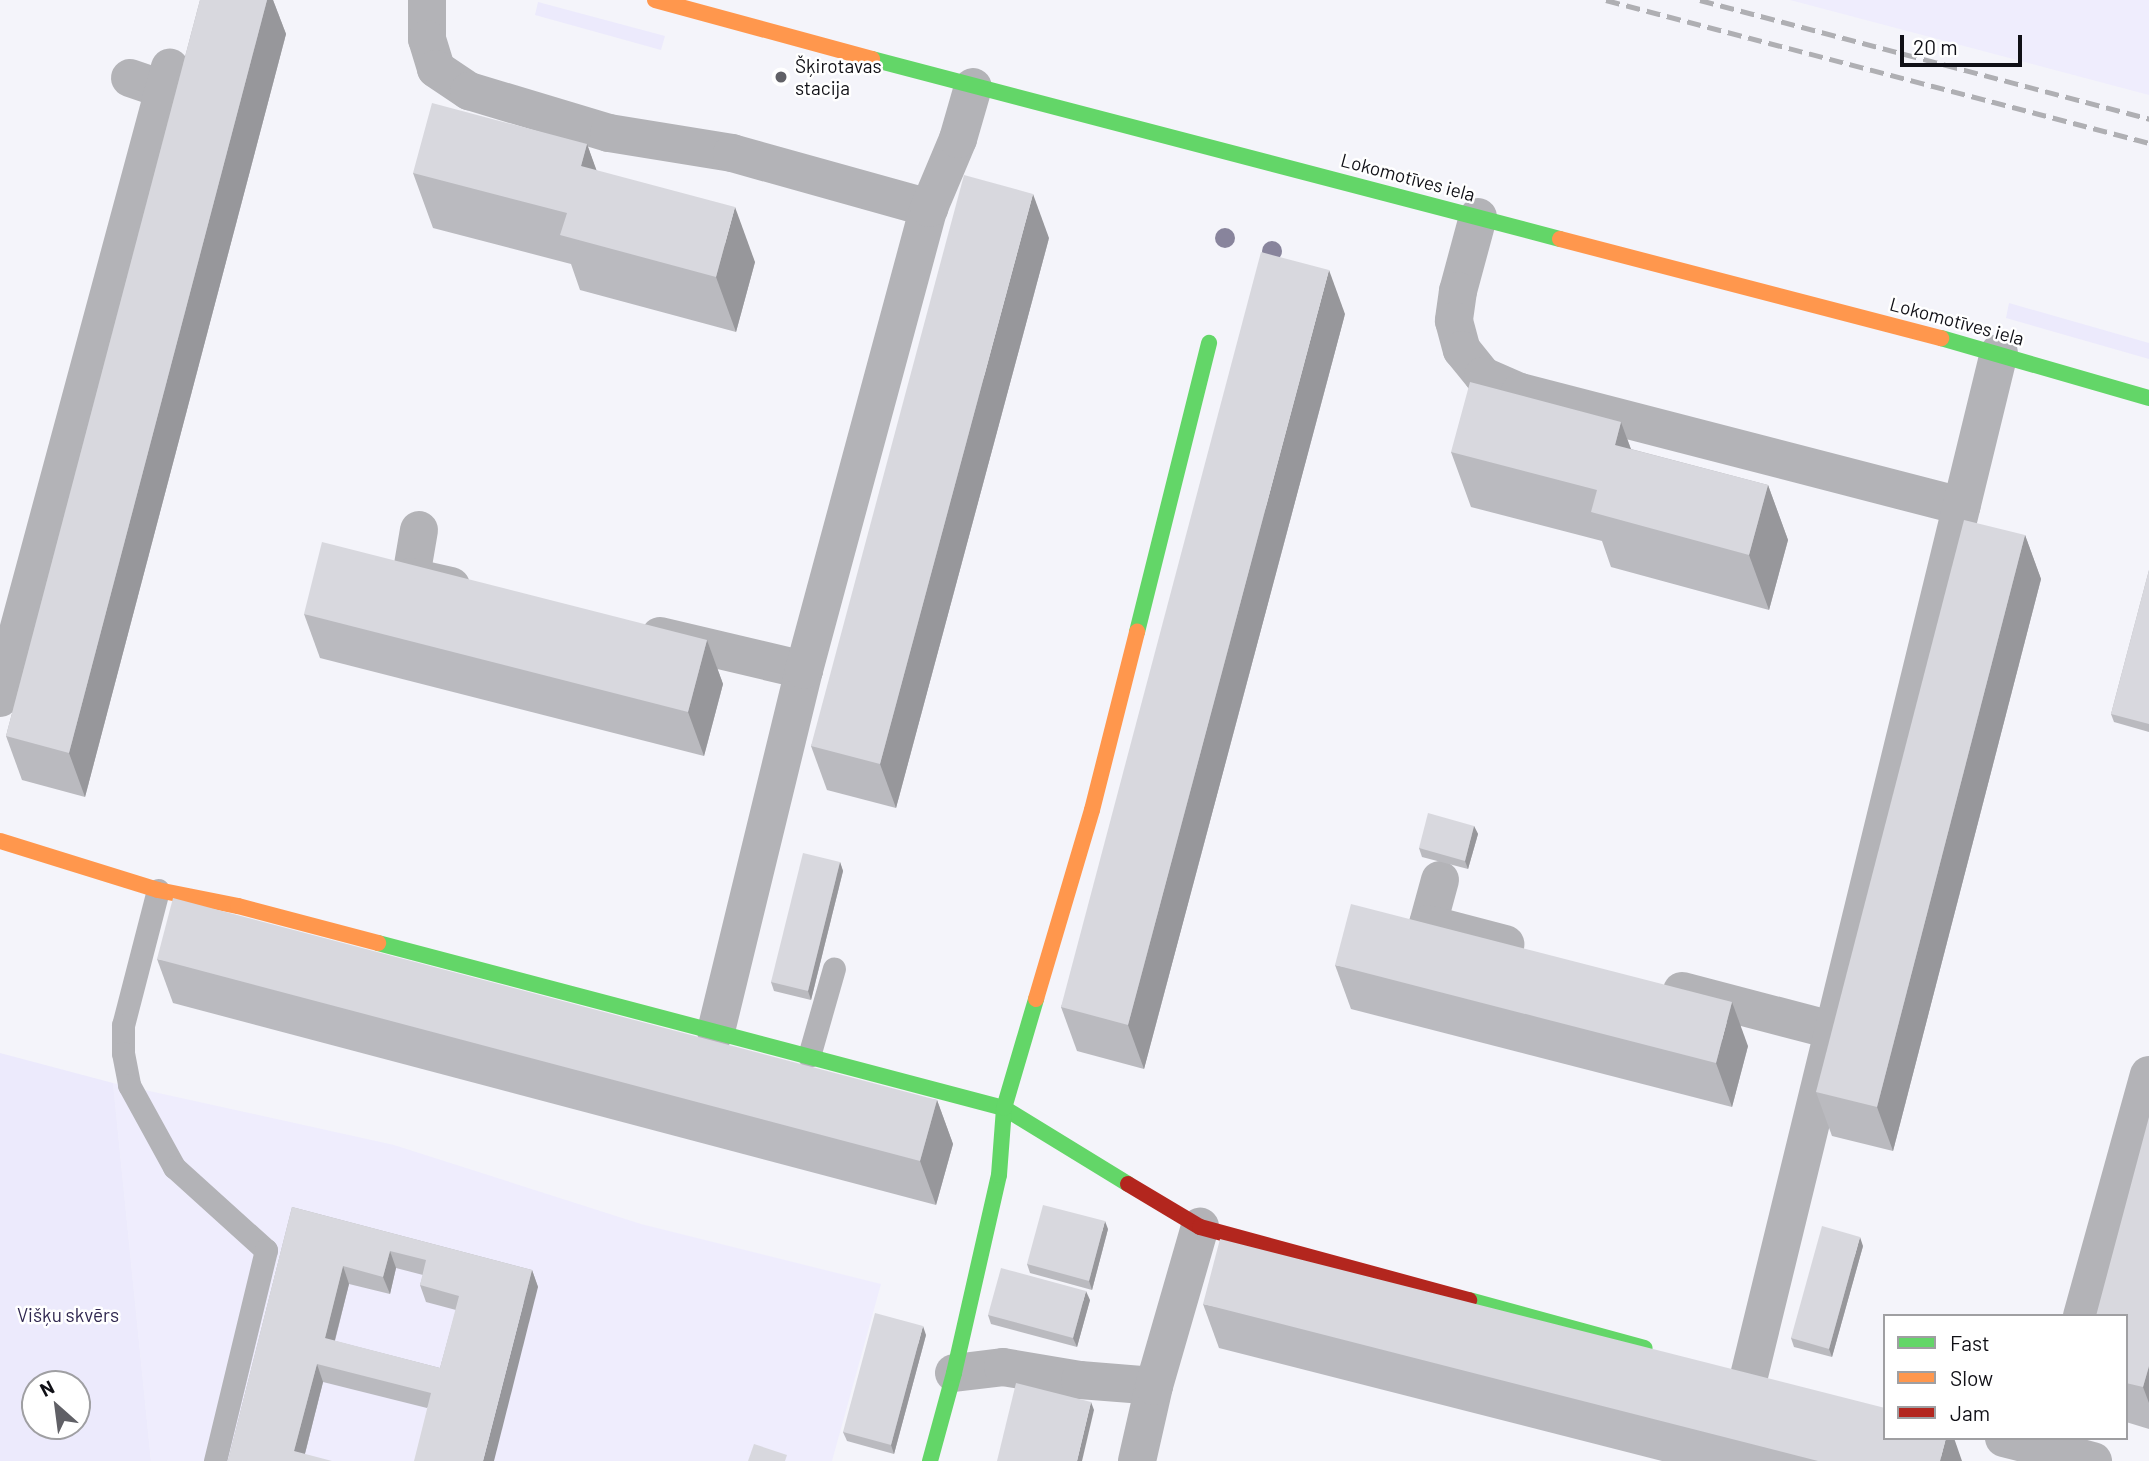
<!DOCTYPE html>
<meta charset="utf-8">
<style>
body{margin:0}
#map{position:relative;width:2149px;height:1461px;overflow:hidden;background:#f4f4fa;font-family:Barlow,sans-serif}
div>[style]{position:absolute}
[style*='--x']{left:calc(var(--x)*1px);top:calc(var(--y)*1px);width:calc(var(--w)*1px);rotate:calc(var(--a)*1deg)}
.built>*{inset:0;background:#efedfd}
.green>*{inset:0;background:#eceafc}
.lane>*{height:23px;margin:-11.5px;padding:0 11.5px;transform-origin:11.5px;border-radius:11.5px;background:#b3b3b7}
.street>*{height:38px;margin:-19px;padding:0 19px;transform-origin:19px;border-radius:19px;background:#b3b3b7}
.fast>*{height:16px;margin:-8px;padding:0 8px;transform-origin:8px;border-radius:8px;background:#63d668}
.slow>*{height:16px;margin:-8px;padding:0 8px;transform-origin:8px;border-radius:8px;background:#ff974d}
.jam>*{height:16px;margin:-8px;padding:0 8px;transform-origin:8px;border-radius:8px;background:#b3261e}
.rail>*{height:5px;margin-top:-2.5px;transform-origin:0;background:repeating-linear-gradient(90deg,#afafb3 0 14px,transparent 0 21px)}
.trees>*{width:20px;height:20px;margin:-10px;border-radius:50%;background:#88849c}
.wall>*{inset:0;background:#bababf}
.shaded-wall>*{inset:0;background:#97979b}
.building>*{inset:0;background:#d8d8de}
.dots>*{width:19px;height:19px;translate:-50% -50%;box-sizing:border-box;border:4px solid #fff;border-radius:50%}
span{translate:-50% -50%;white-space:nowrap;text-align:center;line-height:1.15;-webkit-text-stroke:5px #fff;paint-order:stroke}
.poi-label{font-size:19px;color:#101016}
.left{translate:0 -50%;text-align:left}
.street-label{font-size:19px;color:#101016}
.park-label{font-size:19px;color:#302850}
.legend{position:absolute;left:1883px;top:1314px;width:245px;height:126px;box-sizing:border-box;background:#fff;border:2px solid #9f9fa2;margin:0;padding:9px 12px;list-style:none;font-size:21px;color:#101016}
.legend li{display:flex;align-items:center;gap:14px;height:35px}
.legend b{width:35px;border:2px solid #9f9fa2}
.north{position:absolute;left:21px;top:1370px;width:70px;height:70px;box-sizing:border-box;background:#fff;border:2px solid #9f9fa2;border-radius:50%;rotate:332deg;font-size:19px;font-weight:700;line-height:28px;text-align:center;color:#101016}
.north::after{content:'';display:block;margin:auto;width:24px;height:32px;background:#606066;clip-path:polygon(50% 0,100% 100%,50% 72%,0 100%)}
.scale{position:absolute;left:1900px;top:35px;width:122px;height:32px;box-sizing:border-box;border:4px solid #101016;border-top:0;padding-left:9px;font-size:21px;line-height:24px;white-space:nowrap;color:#101016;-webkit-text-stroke:5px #fff;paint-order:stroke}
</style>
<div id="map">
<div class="built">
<i style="clip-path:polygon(1790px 0,2149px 0,2149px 95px)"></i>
<i style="clip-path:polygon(113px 1083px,394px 1145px,641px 1224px,881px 1284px,832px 1461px,151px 1461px)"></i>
</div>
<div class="green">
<i style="clip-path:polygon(538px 2px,665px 36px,661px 50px,535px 15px)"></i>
<i style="clip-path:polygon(2009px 303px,2149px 343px,2149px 359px,2006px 318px)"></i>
<i style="clip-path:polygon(evenodd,0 1053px,113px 1083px,151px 1461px,0 1461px,0 1053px,77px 1384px,77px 1426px,35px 1426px,35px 1384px,77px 1384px)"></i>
</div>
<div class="lane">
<i style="--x:158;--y:890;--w:139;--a:104.5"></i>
<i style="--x:123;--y:1025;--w:28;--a:90"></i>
<i style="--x:123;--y:1053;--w:33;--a:79"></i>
<i style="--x:129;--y:1085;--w:94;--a:61.2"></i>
<i style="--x:174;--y:1167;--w:124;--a:42.1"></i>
<i style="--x:266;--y:1250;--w:217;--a:103.6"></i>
<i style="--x:809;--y:1056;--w:91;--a:-74.1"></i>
</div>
<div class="street">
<i style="--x:427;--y:0;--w:39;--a:90"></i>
<i style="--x:427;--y:39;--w:31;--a:73"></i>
<i style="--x:436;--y:69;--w:40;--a:34"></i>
<i style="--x:469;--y:91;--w:146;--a:16.7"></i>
<i style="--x:609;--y:133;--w:125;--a:9.2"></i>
<i style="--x:732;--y:153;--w:205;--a:15.6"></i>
<i style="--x:130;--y:78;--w:34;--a:19"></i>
<i style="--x:1478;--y:217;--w:77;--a:105.1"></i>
<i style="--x:1458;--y:291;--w:30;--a:98"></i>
<i style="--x:1454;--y:321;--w:30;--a:75"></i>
<i style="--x:1462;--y:350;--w:33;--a:51"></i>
<i style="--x:1483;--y:376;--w:40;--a:23.4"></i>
<i style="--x:1520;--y:392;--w:456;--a:14.5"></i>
<i style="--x:419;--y:530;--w:48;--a:99.7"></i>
<i style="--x:411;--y:577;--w:41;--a:12.7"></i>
<i style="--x:660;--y:636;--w:148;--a:13.3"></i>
<i style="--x:0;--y:698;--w:653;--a:-74.92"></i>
<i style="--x:1440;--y:880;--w:46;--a:105.3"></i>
<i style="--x:1428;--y:924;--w:80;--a:14.6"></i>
<i style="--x:1682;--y:991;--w:155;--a:14.6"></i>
<i style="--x:716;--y:1031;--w:372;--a:-76.3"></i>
<i style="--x:804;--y:670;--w:479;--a:-74.9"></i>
<i style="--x:929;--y:208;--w:75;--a:-67.2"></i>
<i style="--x:958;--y:139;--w:54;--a:-73.9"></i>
<i style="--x:2082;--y:1316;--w:250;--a:-74.5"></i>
<i style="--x:954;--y:1373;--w:49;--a:-7"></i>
<i style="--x:1003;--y:1367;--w:78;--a:9.6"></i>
<i style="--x:1080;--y:1380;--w:74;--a:4.6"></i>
<i style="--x:1749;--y:1376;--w:1053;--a:-76.27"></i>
<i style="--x:2004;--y:1438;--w:92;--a:14.5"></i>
<i style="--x:1137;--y:1461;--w:77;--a:-77.2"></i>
<i style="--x:1154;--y:1386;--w:166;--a:-73.9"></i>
</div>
<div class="fast">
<i style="--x:872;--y:59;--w:711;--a:14.66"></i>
<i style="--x:1941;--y:338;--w:216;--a:16.1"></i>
<i style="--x:1137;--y:632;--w:298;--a:-76"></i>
<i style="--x:378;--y:943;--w:647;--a:14.77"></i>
<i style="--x:1004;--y:1108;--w:145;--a:31.5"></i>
<i style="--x:1469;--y:1300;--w:182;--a:15.3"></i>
<i style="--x:930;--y:1461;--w:91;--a:-74.7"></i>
<i style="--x:954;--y:1373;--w:203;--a:-77.2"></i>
<i style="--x:999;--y:1175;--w:67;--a:-85.7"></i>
<i style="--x:1004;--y:1108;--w:114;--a:-73.6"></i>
</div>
<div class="slow">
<i style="--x:655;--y:0;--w:225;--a:15.2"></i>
<i style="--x:1560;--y:239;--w:394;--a:14.6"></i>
<i style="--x:0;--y:841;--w:165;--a:17.2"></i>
<i style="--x:158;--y:890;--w:82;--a:11.3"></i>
<i style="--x:238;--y:906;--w:145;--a:14.8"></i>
<i style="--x:1036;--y:999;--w:197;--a:-73.5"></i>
<i style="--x:1092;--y:810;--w:184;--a:-75.8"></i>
</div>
<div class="jam">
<i style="--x:1128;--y:1184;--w:84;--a:30.8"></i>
<i style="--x:1200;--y:1227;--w:279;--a:15.2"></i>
</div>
<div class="rail">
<i style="--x:1606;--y:0;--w:562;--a:14.75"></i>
<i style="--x:1700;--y:0;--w:465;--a:14.8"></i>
</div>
<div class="trees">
<i style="left:1225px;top:238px"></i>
<i style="left:1272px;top:251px"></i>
</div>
<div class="wall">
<i style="clip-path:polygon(200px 0,273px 0,286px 34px,85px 797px,22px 780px,6px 736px)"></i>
<i style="clip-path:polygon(587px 144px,596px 170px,755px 262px,736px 332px,580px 290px,571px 264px,433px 228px,413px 173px)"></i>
<i style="clip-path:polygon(1049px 238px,896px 808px,827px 790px,811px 746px)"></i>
<i style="clip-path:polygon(1345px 314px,1144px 1069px,1077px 1051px,1061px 1007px)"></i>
<i style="clip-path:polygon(1621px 422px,1631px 449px,1768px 485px,1788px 540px,1769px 610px,1611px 567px,1602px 541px,1471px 507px,1451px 452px)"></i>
<i style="clip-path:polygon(2025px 535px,2041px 579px,1893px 1151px,1832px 1136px,1816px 1092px)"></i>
<i style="clip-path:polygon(2149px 570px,2149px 732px,2114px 722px,2111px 714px)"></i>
<i style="clip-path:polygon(304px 614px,707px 640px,723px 684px,704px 756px,320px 658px)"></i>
<i style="clip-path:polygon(1474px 826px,1478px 834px,1468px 869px,1422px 857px,1419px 848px)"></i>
<i style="clip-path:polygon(840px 862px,843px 871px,811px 1000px,774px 991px,771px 982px)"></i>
<i style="clip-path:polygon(157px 959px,937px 1100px,953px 1144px,936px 1205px,173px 1003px)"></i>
<i style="clip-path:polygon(1335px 965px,1748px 1046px,1732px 1107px,1351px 1009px)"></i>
<i style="clip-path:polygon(2149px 1117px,2149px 1429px,2126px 1422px,2126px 1316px)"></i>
<i style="clip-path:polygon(evenodd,292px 1207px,532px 1270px,538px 1287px,427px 1408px,323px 1382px,305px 1454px,228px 1461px,292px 1207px,396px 1268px,423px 1275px,420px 1285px,426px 1302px,456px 1310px,440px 1368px,335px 1341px,349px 1284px,390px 1294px,396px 1268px)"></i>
<i style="clip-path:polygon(1108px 1229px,1092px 1290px,1030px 1273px,1027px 1264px)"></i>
<i style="clip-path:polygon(1863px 1246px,1832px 1357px,1794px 1347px,1791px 1338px)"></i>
<i style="clip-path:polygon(1090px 1300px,1077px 1347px,991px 1324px,988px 1315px)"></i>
<i style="clip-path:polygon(1203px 1304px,1962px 1461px,1662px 1461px,1219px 1348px)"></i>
<i style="clip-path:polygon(926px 1335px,894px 1454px,847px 1441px,843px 1432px)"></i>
</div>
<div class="shaded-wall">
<i style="clip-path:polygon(267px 0,273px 0,286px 34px,85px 797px,69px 753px)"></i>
<i style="clip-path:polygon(587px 144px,607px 199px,581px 166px)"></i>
<i style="clip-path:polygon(1033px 194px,1049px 238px,896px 808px,880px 764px)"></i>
<i style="clip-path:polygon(735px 207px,755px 262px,736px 332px,716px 277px)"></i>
<i style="clip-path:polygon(1329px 270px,1345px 314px,1144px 1069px,1128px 1025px)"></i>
<i style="clip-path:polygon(1621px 422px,1641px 477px,1615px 445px)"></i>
<i style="clip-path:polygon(1768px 485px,1788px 540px,1769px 610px,1749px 555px)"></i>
<i style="clip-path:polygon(2025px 535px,2041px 579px,1893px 1151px,1877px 1107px)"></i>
<i style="clip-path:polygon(707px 640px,723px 684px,704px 756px,688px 712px)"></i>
<i style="clip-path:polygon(1474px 826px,1478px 834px,1468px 869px,1465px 861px)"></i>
<i style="clip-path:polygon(840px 862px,843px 871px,811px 1000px,808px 991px)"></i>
<i style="clip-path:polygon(1732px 1002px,1748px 1046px,1732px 1107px,1716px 1063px)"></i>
<i style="clip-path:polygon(937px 1100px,953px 1144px,936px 1205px,920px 1161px)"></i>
<i style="clip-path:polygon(1105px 1221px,1108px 1229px,1092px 1290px,1089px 1281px)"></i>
<i style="clip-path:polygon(1860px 1237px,1863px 1246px,1832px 1357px,1829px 1349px)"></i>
<i style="clip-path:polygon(390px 1251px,396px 1268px,390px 1294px,383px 1277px)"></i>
<i style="clip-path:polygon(343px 1266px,349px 1284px,331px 1355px,325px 1338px)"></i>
<i style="clip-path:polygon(532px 1270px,538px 1287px,494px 1461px,483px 1461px)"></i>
<i style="clip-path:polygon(1086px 1291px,1090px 1300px,1077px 1347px,1073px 1338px)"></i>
<i style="clip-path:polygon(923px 1326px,926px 1335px,894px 1454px,891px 1445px)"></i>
<i style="clip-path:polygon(317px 1364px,323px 1382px,303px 1461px,294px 1451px)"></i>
<i style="clip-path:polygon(2149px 1366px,2149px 1403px,2143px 1387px)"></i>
<i style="clip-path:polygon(1091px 1402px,1094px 1410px,1082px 1461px,1077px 1461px)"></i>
<i style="clip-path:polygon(1946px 1438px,1954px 1438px,1962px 1461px,1940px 1461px)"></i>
</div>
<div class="building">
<i style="clip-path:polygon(200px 0,267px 0,69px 753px,6px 736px)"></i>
<i style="clip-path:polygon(432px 103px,587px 144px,581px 166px,735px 207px,716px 277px,560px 235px,567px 213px,413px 173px)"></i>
<i style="clip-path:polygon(964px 175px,1033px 194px,880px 764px,811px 746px)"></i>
<i style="clip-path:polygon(1261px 252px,1329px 270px,1128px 1025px,1061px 1007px)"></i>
<i style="clip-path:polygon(1470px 382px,1621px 422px,1615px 445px,1768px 485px,1749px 555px,1591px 512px,1597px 490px,1451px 452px)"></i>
<i style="clip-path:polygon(1964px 520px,2025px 535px,1877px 1107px,1816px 1092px)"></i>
<i style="clip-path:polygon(322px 542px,707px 640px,688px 712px,304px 614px)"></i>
<i style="clip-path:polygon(2149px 570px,2149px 724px,2111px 714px)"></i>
<i style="clip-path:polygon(1428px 813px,1474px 826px,1465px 861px,1419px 848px)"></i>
<i style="clip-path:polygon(803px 853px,840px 862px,808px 991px,771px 982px)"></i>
<i style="clip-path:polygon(173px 898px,937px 1100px,920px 1161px,157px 959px)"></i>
<i style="clip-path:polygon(1351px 904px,1732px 1002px,1716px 1063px,1335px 965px)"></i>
<i style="clip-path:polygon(2149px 1117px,2149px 1366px,2143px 1387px,2126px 1383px,2126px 1316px,2096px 1316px)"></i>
<i style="clip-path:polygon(1043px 1205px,1105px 1221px,1089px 1281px,1027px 1264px)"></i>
<i style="clip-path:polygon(evenodd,292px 1207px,532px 1270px,483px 1461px,414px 1461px,431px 1393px,317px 1364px,294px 1451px,332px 1461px,228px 1461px,292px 1207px,390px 1251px,426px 1260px,420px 1285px,459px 1296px,440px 1368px,325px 1338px,343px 1266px,383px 1277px,390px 1251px)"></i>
<i style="clip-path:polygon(1822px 1226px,1860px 1237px,1829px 1349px,1791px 1338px)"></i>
<i style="clip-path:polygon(1220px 1239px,1885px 1408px,1885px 1438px,1946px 1438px,1940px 1461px,1818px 1461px,1203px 1304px)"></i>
<i style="clip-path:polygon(1001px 1268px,1086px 1291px,1073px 1338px,988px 1315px)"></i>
<i style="clip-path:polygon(875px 1313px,923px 1326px,891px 1445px,843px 1432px)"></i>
<i style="clip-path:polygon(1016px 1383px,1091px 1402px,1077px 1461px,997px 1461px)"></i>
<i style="clip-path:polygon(754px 1444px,787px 1455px,785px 1461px,748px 1461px)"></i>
</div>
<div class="dots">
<i style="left:781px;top:77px;background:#606066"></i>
</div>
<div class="poi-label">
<span class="left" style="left:795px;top:77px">Šķirotavas<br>stacija</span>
</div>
<div class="street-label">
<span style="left:1408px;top:177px;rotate:15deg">Lokomotīves iela</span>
<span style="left:1957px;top:321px;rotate:15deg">Lokomotīves iela</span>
</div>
<div class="park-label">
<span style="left:68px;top:1315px">Višķu skvērs</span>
</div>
<ul class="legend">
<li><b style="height:9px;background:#63d668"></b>Fast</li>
<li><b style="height:9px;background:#ff974d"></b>Slow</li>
<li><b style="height:9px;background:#b3261e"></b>Jam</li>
</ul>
<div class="north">N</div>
<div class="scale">20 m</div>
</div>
